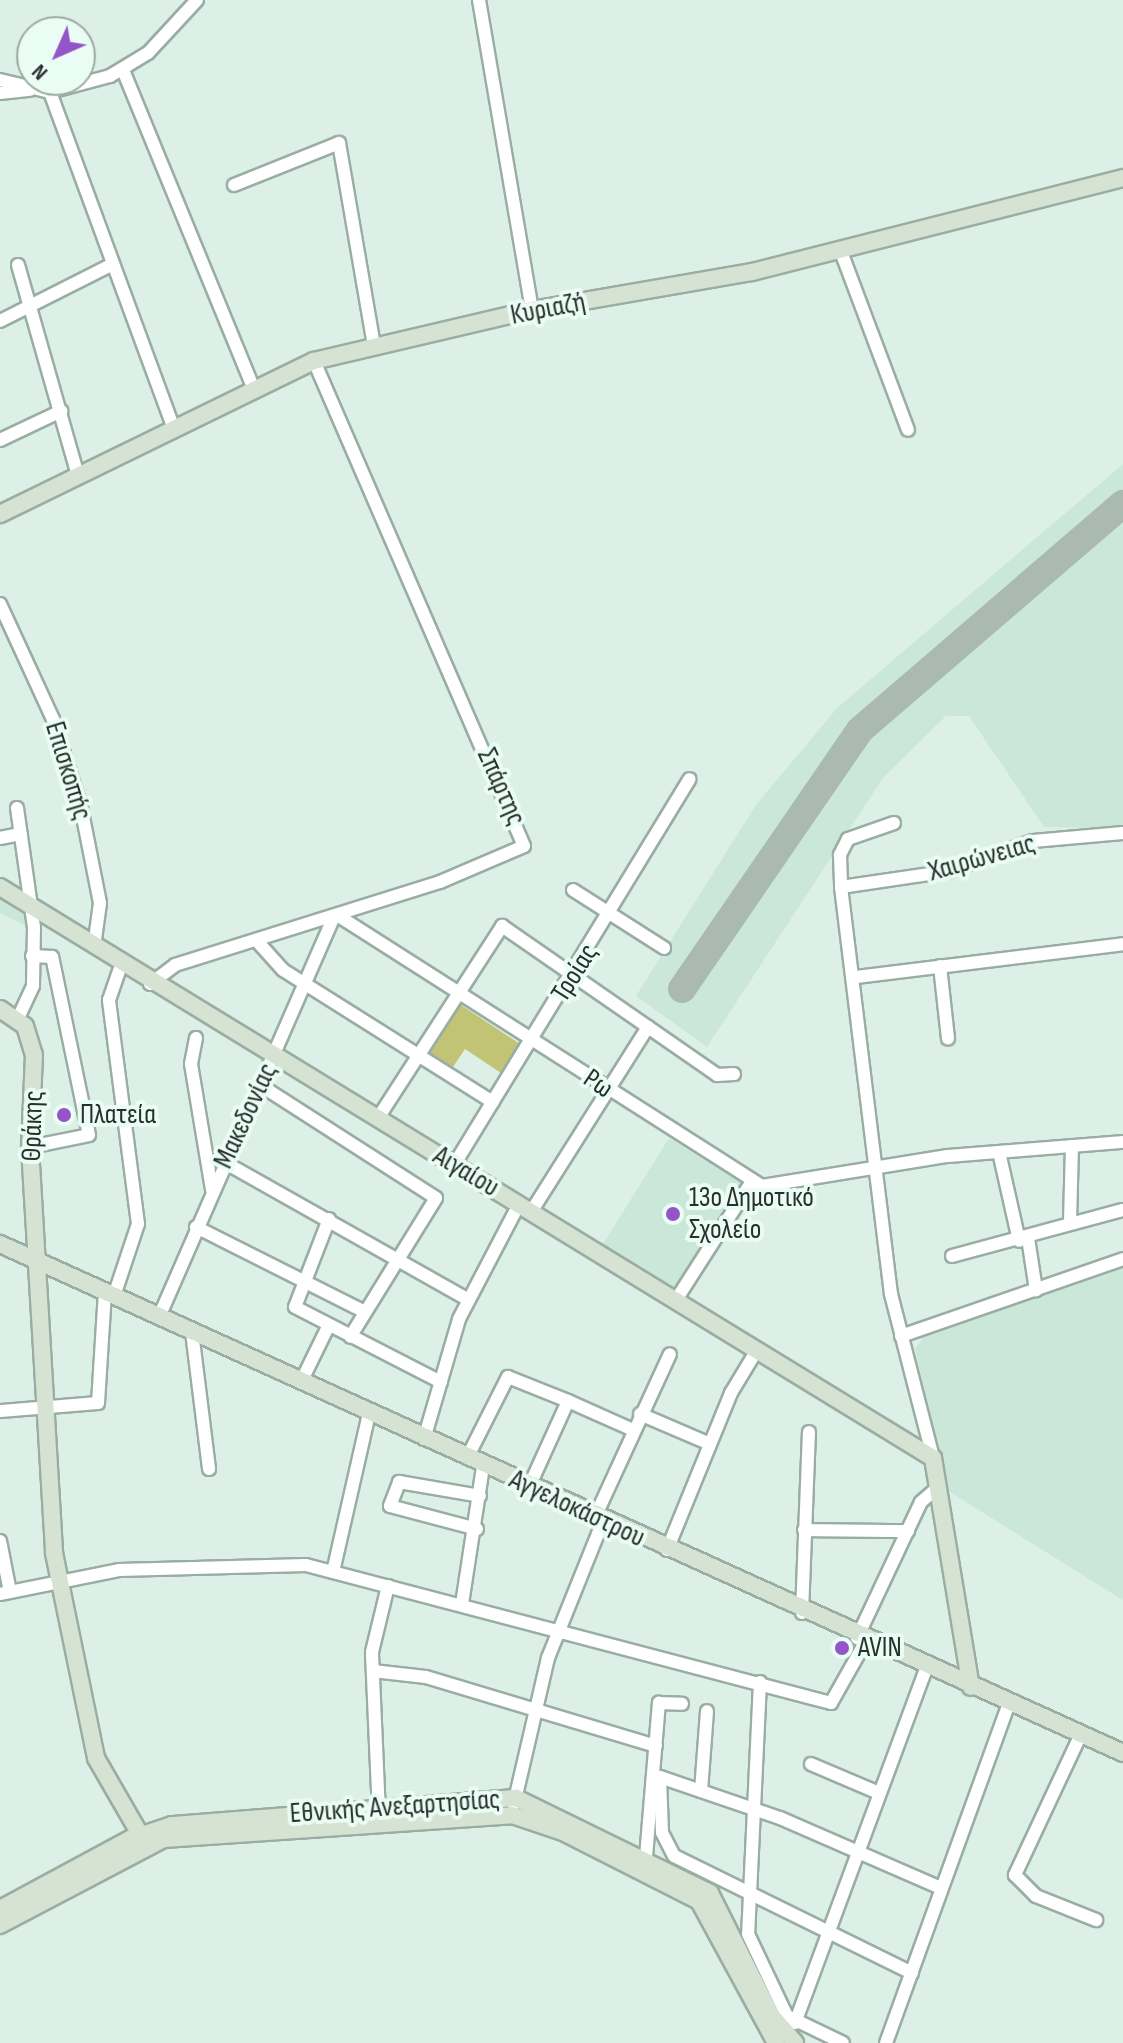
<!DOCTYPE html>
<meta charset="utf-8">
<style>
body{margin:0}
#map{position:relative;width:1123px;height:2043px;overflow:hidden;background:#dcf0e7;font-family:"Sofia Sans Condensed",sans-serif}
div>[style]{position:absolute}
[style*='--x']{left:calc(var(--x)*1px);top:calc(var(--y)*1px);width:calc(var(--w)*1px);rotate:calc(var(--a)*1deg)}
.built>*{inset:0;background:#cbe7da}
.green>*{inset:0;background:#c1c475}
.taxiway>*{height:28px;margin:-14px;padding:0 14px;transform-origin:14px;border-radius:14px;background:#aabab3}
.roads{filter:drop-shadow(2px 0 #9aada4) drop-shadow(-2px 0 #9aada4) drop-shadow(0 2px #9aada4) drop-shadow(0 -2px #9aada4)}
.street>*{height:12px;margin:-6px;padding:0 6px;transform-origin:6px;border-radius:6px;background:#fff}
.secondary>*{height:16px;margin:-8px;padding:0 8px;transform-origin:8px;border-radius:8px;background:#d6e3d3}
.dots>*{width:22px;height:22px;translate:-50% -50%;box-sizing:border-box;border:4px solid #e9fdf4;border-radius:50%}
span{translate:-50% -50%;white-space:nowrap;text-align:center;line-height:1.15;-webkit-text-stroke:8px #e9fdf4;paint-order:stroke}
.street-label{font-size:28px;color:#282f2c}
.poi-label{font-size:28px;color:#282f2c}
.left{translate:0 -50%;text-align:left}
.north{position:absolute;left:16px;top:16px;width:80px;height:80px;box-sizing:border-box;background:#e9fdf4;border:2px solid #9caba4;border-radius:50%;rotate:225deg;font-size:22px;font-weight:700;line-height:32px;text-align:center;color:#282f2c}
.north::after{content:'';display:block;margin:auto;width:28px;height:36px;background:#9654c9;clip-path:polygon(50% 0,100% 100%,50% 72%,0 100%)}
</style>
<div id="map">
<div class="built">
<i style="clip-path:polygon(1123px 464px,1123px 828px,1044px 827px,969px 716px,946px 716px,883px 778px,707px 1047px,636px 996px,756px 805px,838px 707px)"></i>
<i style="clip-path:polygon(0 894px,25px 911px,27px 926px,0 913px)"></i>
<i style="clip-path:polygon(669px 1138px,743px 1184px,676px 1290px,603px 1244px)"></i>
<i style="clip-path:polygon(1123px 1268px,1123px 1600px,947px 1490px,915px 1349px,924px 1336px)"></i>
</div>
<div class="green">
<i style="clip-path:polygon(458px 1003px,520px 1044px,501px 1073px,465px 1049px,453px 1067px,428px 1052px)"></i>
</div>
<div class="taxiway">
<i style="--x:682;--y:989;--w:314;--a:-55.5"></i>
<i style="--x:860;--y:730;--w:347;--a:-40.7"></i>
</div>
<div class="roads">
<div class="street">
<i style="--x:479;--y:0;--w:314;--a:80.3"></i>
<i style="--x:123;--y:70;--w:340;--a:67.7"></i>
<i style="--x:0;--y:80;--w:51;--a:13.5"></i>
<i style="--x:50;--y:92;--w:62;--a:-14.9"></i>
<i style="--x:110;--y:76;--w:44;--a:-31.2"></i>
<i style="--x:148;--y:53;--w:72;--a:-47.2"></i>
<i style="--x:50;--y:92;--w:356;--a:69.8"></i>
<i style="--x:0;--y:93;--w:30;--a:-6"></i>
<i style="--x:234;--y:185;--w:113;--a:-21.8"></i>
<i style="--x:339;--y:143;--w:206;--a:80.2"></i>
<i style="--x:840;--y:249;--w:193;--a:69.4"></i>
<i style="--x:18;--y:265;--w:219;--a:74.1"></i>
<i style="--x:0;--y:321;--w:124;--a:-26.8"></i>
<i style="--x:0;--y:440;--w:68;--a:-25.4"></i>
<i style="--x:0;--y:604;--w:127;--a:65.3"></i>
<i style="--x:53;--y:719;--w:92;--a:72.3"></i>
<i style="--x:81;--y:807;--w:98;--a:78.8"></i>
<i style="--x:100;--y:903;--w:44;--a:97.8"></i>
<i style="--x:17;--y:808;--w:120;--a:81.9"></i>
<i style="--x:34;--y:927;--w:59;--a:91"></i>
<i style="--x:33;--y:986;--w:35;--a:115"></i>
<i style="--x:894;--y:823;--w:49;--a:160.8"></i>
<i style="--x:848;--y:839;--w:18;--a:117"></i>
<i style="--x:840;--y:855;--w:32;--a:88"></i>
<i style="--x:841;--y:887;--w:410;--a:83"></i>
<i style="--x:891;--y:1294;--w:169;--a:75.6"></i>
<i style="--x:0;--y:838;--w:21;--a:-11"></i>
<i style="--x:841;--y:887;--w:109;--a:-8.4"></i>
<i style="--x:949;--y:871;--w:89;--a:-19.7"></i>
<i style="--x:1033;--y:841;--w:90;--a:-5.1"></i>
<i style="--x:573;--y:890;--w:108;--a:32.5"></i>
<i style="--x:337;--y:915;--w:504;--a:32.52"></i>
<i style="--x:762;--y:1186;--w:188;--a:-9.2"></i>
<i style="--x:948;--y:1156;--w:176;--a:-4.6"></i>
<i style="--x:256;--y:940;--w:40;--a:48"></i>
<i style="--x:283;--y:970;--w:248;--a:32.2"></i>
<i style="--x:940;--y:966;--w:73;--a:83.7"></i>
<i style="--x:856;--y:977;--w:269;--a:-7"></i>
<i style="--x:150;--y:984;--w:31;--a:-37"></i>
<i style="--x:175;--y:965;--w:278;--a:-17.4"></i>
<i style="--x:440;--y:882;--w:91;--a:-23.2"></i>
<i style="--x:524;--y:846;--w:529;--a:-113.41"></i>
<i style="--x:196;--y:1038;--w:26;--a:101"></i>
<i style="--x:191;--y:1064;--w:128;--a:80.5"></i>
<i style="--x:260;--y:1085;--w:209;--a:32.7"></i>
<i style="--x:436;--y:1198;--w:163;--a:121.7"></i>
<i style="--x:378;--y:1118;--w:229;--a:-57.1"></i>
<i style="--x:502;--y:926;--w:262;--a:34.7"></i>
<i style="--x:717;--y:1075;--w:17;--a:-3"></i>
<i style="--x:30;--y:1147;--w:60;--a:-11.5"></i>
<i style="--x:89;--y:1135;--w:182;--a:-101.7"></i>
<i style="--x:52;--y:957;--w:20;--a:-177"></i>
<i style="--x:999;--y:1152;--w:91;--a:77.3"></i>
<i style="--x:224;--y:1162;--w:279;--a:29.4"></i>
<i style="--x:454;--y:1165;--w:452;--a:-58.6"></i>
<i style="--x:531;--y:1212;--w:219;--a:-57.7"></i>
<i style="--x:329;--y:1219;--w:94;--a:111.1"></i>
<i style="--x:295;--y:1307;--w:164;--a:27.2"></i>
<i style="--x:1070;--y:1222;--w:76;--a:-88.5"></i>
<i style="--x:196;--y:1227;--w:189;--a:26.7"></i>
<i style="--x:1028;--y:1238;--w:53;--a:81.3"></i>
<i style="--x:952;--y:1256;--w:177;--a:-15.1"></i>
<i style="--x:114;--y:1296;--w:76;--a:-71.6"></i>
<i style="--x:138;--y:1224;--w:226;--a:-97.4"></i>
<i style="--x:109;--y:1000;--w:36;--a:-71"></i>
<i style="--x:676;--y:1300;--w:141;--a:-57.4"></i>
<i style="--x:159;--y:1317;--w:438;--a:-66.4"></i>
<i style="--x:192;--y:1332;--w:138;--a:82.9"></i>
<i style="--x:901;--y:1336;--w:235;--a:-19.1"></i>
<i style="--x:301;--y:1382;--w:61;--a:-63.9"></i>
<i style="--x:0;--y:1411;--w:98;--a:-4.7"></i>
<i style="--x:98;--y:1403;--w:111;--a:-86.4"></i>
<i style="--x:640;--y:1414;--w:76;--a:23.2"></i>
<i style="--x:424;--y:1439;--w:125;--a:-73.7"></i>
<i style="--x:459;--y:1319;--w:130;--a:-62.4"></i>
<i style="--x:467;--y:1458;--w:91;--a:-63.2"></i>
<i style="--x:508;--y:1377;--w:65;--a:21.8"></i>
<i style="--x:529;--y:1487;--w:94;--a:-65.6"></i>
<i style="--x:568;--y:1401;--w:71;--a:24"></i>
<i style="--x:595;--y:1517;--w:179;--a:-65.3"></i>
<i style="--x:477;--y:1529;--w:90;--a:-165.2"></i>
<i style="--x:390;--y:1506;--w:26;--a:-69"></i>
<i style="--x:399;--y:1482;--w:82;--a:9.8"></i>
<i style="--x:804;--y:1530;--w:104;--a:0.6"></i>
<i style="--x:0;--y:1541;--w:52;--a:78.9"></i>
<i style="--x:667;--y:1550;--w:170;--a:-67.8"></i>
<i style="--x:731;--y:1393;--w:50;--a:-58.8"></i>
<i style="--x:333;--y:1572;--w:163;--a:-77.2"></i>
<i style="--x:0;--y:1594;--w:121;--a:-11.4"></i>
<i style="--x:119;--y:1570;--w:187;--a:-1.5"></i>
<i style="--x:306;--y:1565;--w:543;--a:14.73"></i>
<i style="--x:831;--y:1703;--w:71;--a:-60.6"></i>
<i style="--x:462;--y:1604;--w:140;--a:-81.3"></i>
<i style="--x:802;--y:1613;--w:181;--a:-87.8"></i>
<i style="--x:857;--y:1638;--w:150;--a:-64.8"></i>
<i style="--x:921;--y:1502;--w:23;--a:-41"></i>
<i style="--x:373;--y:1671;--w:53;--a:6.5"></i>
<i style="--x:426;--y:1677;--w:240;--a:16.7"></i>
<i style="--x:760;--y:1682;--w:252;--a:92.7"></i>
<i style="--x:748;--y:1934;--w:91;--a:64.6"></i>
<i style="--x:787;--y:2016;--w:62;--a:25.7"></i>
<i style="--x:1081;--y:1734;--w:156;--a:115.1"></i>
<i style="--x:1015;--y:1875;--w:30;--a:45"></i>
<i style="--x:1036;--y:1896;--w:65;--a:21.8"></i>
<i style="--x:811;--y:1764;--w:74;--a:23.1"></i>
<i style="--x:701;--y:1791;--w:80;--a:-85.7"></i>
<i style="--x:514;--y:1804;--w:150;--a:-76.9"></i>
<i style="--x:548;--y:1658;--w:148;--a:-68.1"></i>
<i style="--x:379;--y:1814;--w:162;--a:-92.5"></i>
<i style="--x:372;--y:1652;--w:68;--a:-76.4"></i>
<i style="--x:645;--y:1869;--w:167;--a:-85.2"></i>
<i style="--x:659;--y:1703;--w:23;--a:2"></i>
<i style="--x:912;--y:1973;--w:265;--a:-153.8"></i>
<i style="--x:674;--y:1856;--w:27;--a:-117"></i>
<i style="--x:662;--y:1832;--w:55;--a:-92.1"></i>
<i style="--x:660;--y:1777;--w:127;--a:18.9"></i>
<i style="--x:780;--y:1818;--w:176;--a:23.5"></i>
<i style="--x:795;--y:2023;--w:378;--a:-69.7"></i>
<i style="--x:886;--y:2043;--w:361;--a:-70.1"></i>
</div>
<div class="secondary">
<i style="--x:0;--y:514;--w:349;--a:-26"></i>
<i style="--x:314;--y:361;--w:224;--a:-13.2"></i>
<i style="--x:532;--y:310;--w:223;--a:-9.8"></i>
<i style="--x:752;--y:272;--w:383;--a:-14.2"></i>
<i style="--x:0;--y:887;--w:1094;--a:31.47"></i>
<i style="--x:933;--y:1458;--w:232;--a:80.6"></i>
<i style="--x:0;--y:1009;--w:30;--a:34"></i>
<i style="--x:25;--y:1026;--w:30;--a:73"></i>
<i style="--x:34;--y:1055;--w:92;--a:92.5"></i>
<i style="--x:30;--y:1147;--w:407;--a:86.6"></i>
<i style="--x:54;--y:1553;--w:209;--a:78.4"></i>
<i style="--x:96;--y:1758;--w:96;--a:60"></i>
<i style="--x:0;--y:1244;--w:1233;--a:24.38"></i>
<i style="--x:0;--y:1909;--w:148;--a:-28.3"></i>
<i style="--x:130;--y:1839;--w:44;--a:-18.4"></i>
<i style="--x:172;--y:1825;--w:345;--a:-4.5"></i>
<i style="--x:516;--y:1798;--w:216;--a:26.1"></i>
<i style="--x:710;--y:1893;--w:136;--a:63.4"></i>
<i style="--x:771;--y:2015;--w:37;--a:49"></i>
<i style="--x:0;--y:1925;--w:185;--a:-27.7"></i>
<i style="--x:164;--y:1839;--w:349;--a:-3.9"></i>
<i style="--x:512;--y:1815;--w:54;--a:18.4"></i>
<i style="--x:563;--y:1832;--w:153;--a:26.9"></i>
<i style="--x:699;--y:1901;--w:162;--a:61.5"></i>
</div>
</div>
<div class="dots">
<i style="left:64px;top:1115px;background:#9654c9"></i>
<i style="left:673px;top:1214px;background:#9654c9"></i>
<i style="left:842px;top:1648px;background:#9654c9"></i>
</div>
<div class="street-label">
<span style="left:548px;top:309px;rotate:-11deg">Κυριαζή</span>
<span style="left:68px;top:771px;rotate:73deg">Επισκοπής</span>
<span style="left:501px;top:787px;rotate:66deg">Σπάρτης</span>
<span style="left:982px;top:858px;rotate:-16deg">Χαιρώνειας</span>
<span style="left:575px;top:973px;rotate:-58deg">Τροίας</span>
<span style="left:598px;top:1084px;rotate:34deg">Ρω</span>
<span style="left:246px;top:1116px;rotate:-65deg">Μακεδονίας</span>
<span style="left:33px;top:1126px;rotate:-88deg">Θράκης</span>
<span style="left:466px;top:1172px;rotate:31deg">Αιγαίου</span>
<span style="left:577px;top:1509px;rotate:25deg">Αγγελοκάστρου</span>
<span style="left:395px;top:1807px;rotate:-4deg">Εθνικής Ανεξαρτησίας</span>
</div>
<div class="poi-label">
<span class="left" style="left:80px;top:1115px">Πλατεία</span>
<span class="left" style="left:689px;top:1214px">13ο Δημοτικό<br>Σχολείο</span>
<span class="left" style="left:858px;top:1648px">AVIN</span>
</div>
<div class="north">N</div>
</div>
